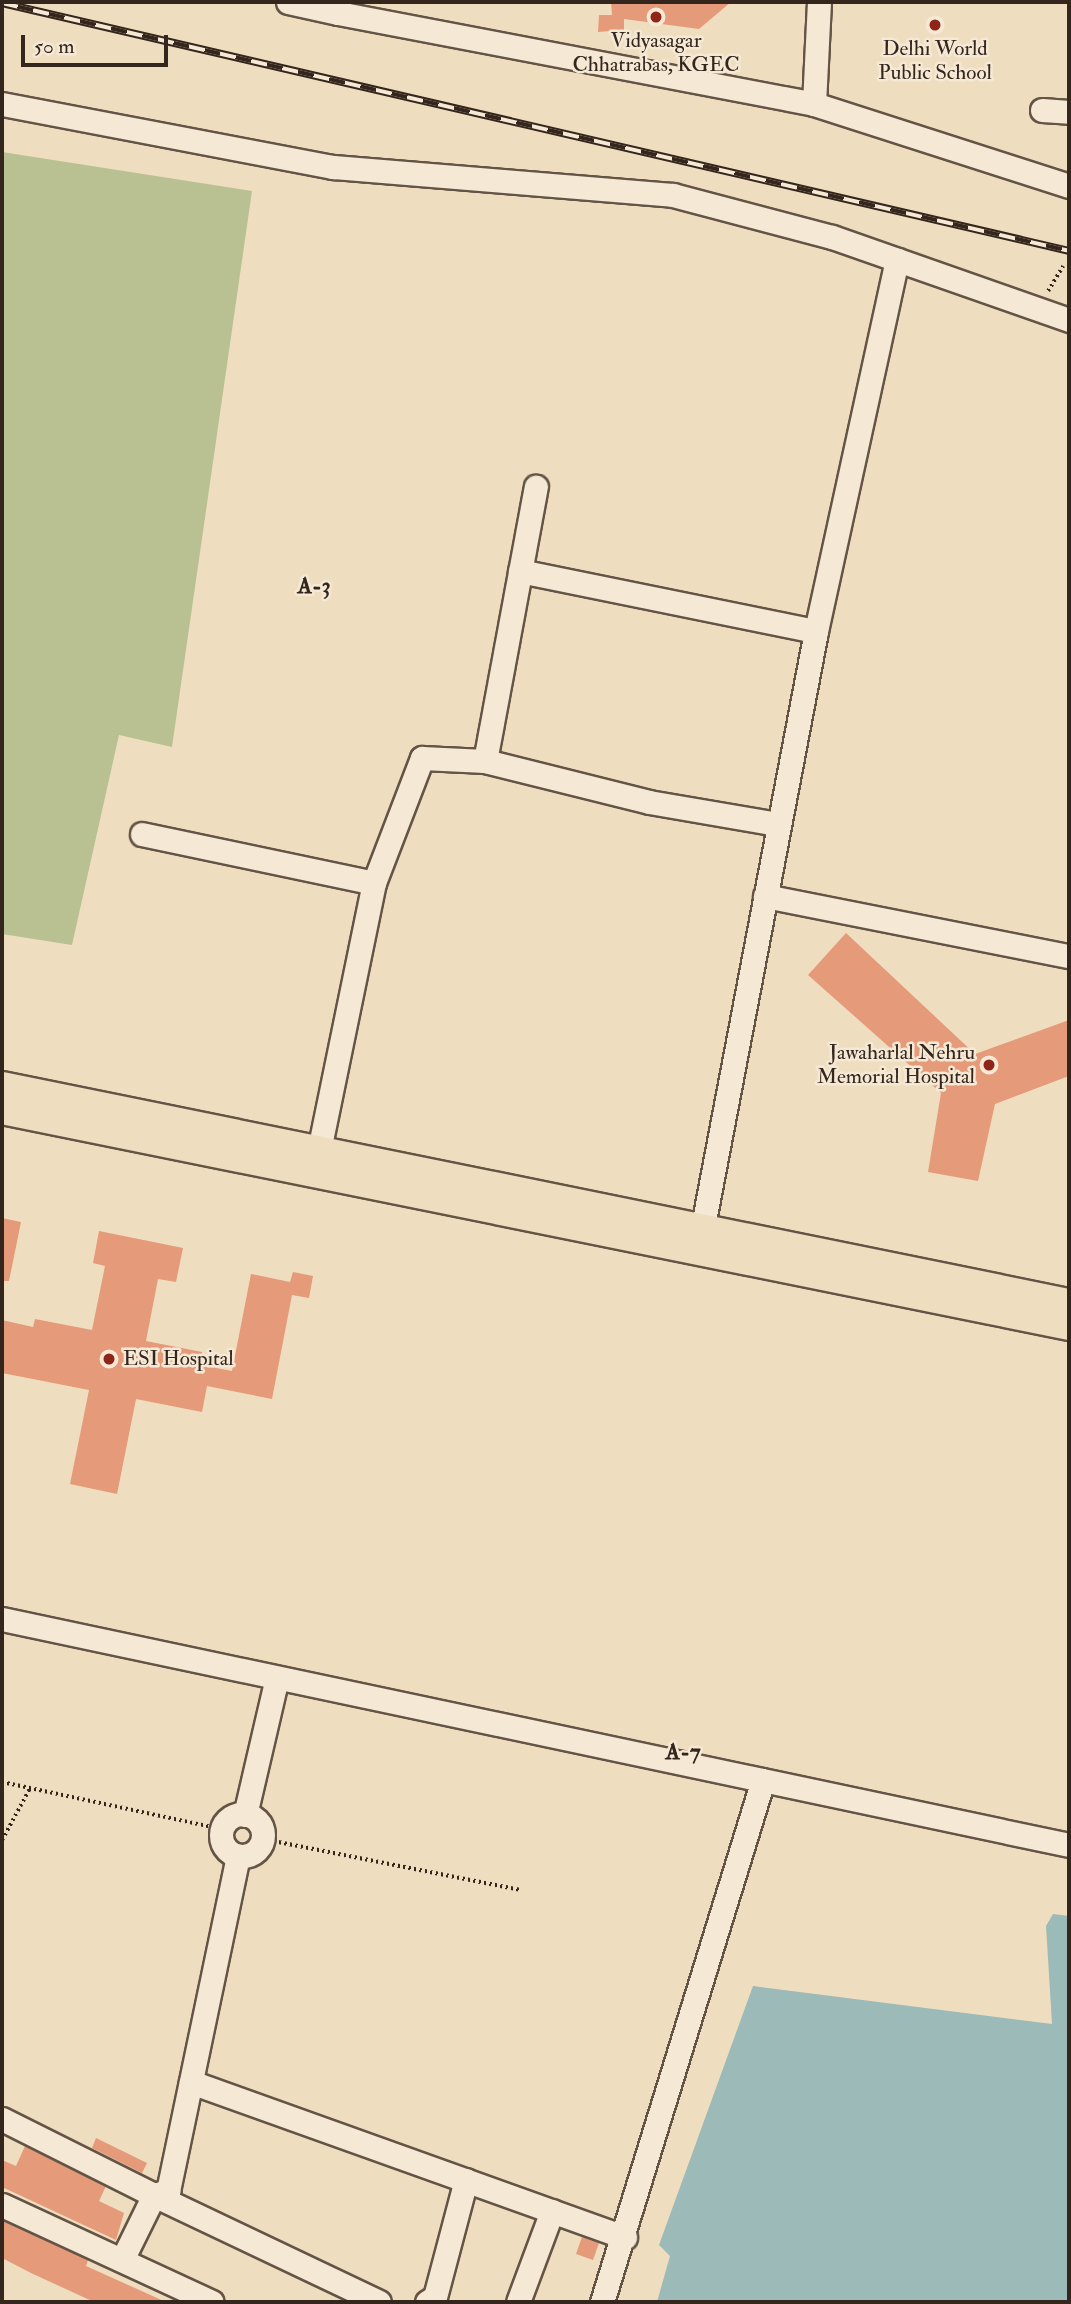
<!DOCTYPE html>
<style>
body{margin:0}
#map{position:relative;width:1071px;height:2304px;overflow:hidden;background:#efddbf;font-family:"IM FELL Double Pica",serif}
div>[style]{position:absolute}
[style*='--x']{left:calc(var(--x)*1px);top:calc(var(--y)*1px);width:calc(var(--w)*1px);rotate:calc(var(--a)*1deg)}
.green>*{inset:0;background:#b9c192}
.water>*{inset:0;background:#9bbab8}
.building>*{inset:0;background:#e59a7a}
.path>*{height:3.5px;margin-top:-1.75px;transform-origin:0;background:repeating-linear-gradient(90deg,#35261d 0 2px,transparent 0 5.5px)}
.roads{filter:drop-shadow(2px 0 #645446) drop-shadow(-2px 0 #645446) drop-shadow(0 2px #645446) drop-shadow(0 -2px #645446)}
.minor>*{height:23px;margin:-11.5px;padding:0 11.5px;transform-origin:11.5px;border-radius:11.5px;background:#f5e9d5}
.minor>.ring{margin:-11.5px;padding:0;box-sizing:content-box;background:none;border:23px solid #f5e9d5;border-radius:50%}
.major>*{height:28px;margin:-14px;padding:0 14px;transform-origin:14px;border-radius:14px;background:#efddbf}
.rail>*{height:8px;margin-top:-4px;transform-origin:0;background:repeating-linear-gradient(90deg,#f5e9d5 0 16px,#35261d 0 32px);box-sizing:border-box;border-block:2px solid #35261d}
.dots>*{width:19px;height:19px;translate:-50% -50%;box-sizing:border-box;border:4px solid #f5e9d5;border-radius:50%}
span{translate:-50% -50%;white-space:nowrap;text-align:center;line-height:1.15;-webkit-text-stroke:5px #f5e9d5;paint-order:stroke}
.poi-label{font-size:21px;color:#35261d}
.right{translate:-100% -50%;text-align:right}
.left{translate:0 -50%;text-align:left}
.neighbourhood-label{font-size:23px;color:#35261d;font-weight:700}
.frame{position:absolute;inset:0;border:4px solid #35261d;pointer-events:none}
.scale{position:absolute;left:21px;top:35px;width:147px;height:32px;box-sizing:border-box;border:4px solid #35261d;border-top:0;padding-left:9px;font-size:21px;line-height:24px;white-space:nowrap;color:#35261d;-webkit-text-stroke:5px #f5e9d5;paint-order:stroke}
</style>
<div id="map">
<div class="green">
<i style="clip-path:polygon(2px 152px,252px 191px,172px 747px,119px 735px,72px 945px,2px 934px)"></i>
</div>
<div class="water">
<i style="clip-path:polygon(1053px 1914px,1069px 1916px,1069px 2302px,657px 2302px,670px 2256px,659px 2245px,753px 1986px,1052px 2024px,1046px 1926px)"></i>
</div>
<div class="building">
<i style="clip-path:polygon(611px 2px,731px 2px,699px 29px,624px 19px,624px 30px,598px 32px,599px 15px,612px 15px)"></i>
<i style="clip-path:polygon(846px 933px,975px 1054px,1069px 1020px,1069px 1076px,995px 1104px,978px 1181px,928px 1172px,941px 1093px,808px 975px)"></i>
<i style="clip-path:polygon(2px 1218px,21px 1222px,9px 1281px,2px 1281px)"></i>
<i style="clip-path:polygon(99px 1231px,183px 1248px,176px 1282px,158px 1279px,146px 1341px,202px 1352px,200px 1365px,232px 1371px,251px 1274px,290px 1282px,293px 1272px,313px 1276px,309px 1298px,292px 1295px,272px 1399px,207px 1386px,202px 1412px,136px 1399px,117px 1494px,70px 1484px,89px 1390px,2px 1373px,2px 1320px,33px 1327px,35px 1319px,92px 1330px,105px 1266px,93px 1263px)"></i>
<i style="clip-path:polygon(96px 2138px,147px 2163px,142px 2173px,92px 2148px)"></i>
<i style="clip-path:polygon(25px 2146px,106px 2186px,99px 2201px,124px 2213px,116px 2240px,2px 2187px,2px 2160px,16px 2166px)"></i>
<i style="clip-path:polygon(2px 2220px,88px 2260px,86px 2266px,166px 2302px,94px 2302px,31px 2273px,2px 2258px)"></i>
<i style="clip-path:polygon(582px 2237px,599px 2243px,593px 2260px,576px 2254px)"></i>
</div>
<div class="path">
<i style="--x:1048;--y:291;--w:29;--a:-59"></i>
<i style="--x:2;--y:1782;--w:225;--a:12.1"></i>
<i style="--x:263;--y:1839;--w:263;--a:11.2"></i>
<i style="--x:2;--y:1840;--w:59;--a:-61.7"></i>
</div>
<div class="roads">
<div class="minor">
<i style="--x:288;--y:2;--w:51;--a:12.4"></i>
<i style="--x:339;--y:2;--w:11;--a:95"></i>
<i style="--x:338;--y:13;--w:485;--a:10.8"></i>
<i style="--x:814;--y:104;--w:268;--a:17.8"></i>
<i style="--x:2;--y:104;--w:337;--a:10.8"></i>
<i style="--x:333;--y:167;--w:341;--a:4.7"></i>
<i style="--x:673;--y:195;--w:164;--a:14.8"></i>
<i style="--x:832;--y:237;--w:251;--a:19.3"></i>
<i style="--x:814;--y:104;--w:102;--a:-87.2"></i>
<i style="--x:1042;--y:110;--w:27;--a:4"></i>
<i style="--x:520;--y:571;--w:302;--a:11.5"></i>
<i style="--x:485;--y:761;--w:279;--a:-79.5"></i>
<i style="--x:142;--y:834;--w:237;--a:11.9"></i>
<i style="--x:765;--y:896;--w:310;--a:11.2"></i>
<i style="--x:316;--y:1165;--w:288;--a:-78.4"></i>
<i style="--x:374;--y:883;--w:134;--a:-69"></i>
<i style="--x:422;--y:758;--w:63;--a:2.7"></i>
<i style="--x:485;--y:761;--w:169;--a:14"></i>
<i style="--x:649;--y:802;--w:131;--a:9.7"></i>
<i style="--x:702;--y:1231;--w:611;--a:-79.24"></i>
<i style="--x:816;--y:631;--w:380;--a:-77.7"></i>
<i style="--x:2;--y:1619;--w:1091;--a:11.96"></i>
<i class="ring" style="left:221px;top:1814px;width:19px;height:19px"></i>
<i style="--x:245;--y:1815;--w:141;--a:-76.9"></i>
<i style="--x:191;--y:2082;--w:461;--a:19.7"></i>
<i style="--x:2;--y:2119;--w:170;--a:26.6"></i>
<i style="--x:154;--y:2195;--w:15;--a:-16"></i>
<i style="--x:168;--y:2191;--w:342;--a:-78.2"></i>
<i style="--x:2;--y:2205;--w:231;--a:24.8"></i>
<i style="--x:122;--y:2260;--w:72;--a:-63.8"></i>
<i style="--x:154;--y:2195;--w:249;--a:25.4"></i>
<i style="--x:427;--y:2302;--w:9;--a:-32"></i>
<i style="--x:435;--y:2297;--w:121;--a:-75.2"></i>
<i style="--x:518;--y:2302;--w:97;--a:-69.5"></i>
<i style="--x:602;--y:2302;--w:546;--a:-72.86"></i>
</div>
<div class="major">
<i style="--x:2;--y:1086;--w:1089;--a:11.5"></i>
<i style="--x:2;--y:1110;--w:1089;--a:11.44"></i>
</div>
</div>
<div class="rail">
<i style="--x:2;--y:3;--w:1095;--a:13.08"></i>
</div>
<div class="dots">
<i style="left:656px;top:17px;background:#8f2418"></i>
<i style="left:935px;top:25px;background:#8f2418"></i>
<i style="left:989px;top:1065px;background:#8f2418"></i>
<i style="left:109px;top:1359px;background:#8f2418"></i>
</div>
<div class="poi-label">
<span style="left:656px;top:53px">Vidyasagar<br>Chhatrabas, KGEC</span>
<span style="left:935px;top:61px">Delhi World<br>Public School</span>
<span class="right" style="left:975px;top:1065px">Jawaharlal Nehru<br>Memorial Hospital</span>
<span class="left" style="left:123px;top:1359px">ESI Hospital</span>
</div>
<div class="neighbourhood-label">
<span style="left:314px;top:586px">A-3</span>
<span style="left:683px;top:1752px">A-7</span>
</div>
<div class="frame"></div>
<div class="scale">50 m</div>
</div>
